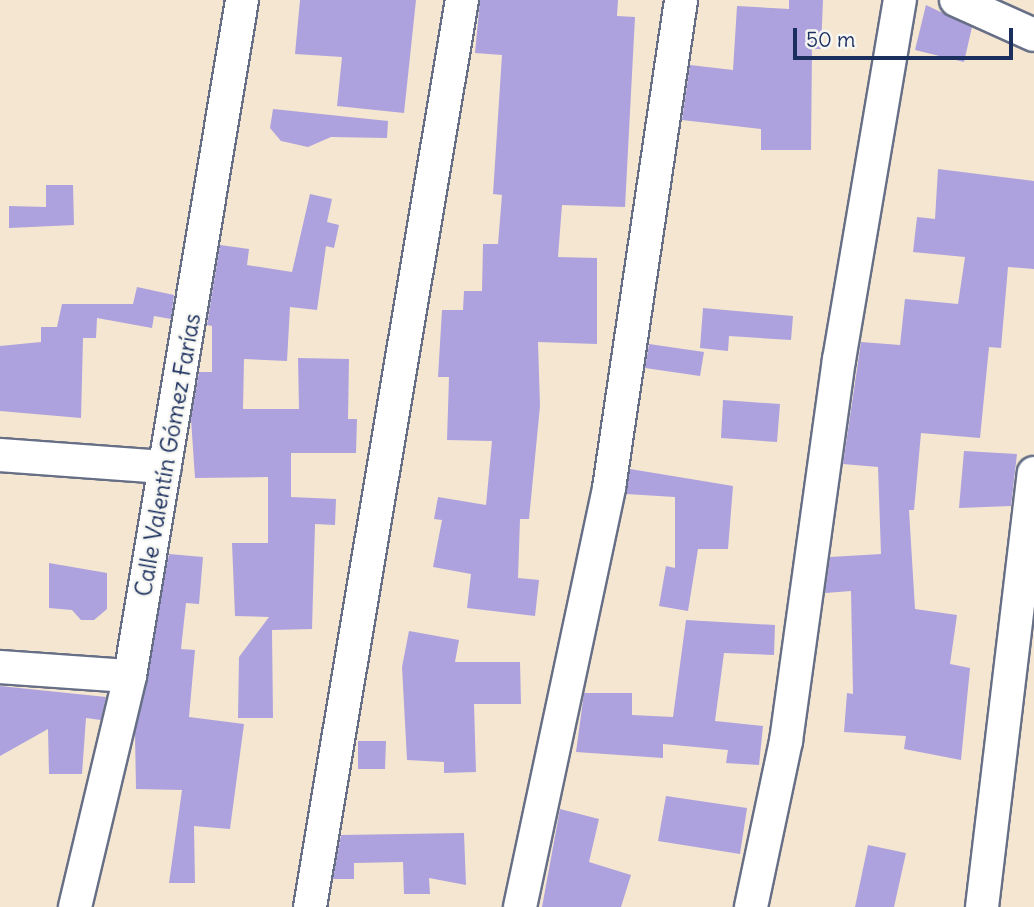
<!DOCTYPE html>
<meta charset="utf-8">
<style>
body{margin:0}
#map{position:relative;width:1034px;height:907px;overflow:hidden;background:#f4e6d1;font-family:Delius,sans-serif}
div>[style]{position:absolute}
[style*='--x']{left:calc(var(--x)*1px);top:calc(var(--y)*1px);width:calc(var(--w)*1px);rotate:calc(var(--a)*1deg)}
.building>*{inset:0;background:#ada2dd}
.roads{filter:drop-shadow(2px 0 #676f86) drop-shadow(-2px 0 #676f86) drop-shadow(0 2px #676f86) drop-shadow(0 -2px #676f86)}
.minor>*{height:32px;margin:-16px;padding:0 16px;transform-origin:16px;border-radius:16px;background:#fff}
span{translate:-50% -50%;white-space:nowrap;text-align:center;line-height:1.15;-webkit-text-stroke:5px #f6f6f2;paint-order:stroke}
.street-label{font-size:23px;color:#1b2f5e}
.scale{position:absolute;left:793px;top:28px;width:220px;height:32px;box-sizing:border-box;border:4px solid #1b2f5e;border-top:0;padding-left:9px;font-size:21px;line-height:24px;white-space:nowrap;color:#1b2f5e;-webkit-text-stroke:5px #f6f6f2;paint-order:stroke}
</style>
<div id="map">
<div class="building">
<i style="clip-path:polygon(300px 0,416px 0,404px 113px,337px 106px,342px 57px,295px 54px)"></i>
<i style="clip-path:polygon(480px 0,618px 0,617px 16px,635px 17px,625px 207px,562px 205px,558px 257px,597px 258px,597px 344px,538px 342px,540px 406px,529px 519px,520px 519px,518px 578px,539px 580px,535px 616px,467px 608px,471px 574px,433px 567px,442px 520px,434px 519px,438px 497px,486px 505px,492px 441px,447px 440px,449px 377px,438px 377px,442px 310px,463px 310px,464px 291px,482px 291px,483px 244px,498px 244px,502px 195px,493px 194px,502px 55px,475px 53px)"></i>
<i style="clip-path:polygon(789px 0,823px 0,821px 49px,812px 49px,811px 150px,761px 150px,761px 129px,682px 120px,690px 65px,733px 70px,737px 6px,789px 9px)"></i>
<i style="clip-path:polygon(926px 5px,972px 27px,964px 62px,915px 50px)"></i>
<i style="clip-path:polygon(273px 109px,388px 121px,387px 138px,331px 137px,308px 147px,281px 141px,270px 128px)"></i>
<i style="clip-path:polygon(938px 169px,1034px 181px,1034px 269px,1008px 267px,1001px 348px,989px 347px,980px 438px,921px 433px,914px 510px,909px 510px,915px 609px,957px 615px,950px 664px,970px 668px,961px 760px,904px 749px,906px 736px,844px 732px,847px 693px,853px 694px,851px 591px,825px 593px,830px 557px,881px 554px,878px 467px,843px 464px,861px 342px,900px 345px,905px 299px,958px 304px,965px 257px,913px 252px,917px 217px,935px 219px)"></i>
<i style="clip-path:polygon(46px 185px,73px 185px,74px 225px,9px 228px,9px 206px,46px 207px)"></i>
<i style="clip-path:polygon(310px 194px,332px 199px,327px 222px,339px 225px,334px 248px,326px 246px,317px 310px,290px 307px,287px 361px,244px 359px,243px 409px,299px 409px,298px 358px,349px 359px,348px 419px,357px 419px,356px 453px,291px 453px,291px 497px,336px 499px,335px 525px,315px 524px,312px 629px,272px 630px,273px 718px,238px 718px,239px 657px,269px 617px,235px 616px,232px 543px,268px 543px,268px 477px,195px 478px,191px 419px,199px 372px,212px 372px,212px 326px,207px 325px,220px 245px,249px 249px,247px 265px,292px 272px)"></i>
<i style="clip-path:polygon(137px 287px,174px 295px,171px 319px,154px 316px,152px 328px,97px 318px,96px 338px,83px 338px,81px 418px,0 411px,0 346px,41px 342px,41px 327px,57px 327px,62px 304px,133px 304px)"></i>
<i style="clip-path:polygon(703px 308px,793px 316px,791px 340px,729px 336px,728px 351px,700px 348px)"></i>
<i style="clip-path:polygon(649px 344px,704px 352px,700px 376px,645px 368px)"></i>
<i style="clip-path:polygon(723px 400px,780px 404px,777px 442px,721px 438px)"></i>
<i style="clip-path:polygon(964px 451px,1017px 454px,1011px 506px,959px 508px)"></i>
<i style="clip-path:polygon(630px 469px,733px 486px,728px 549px,698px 549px,688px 611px,659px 606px,666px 566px,675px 568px,675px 497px,626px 494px)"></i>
<i style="clip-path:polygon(169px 554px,203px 557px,199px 604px,186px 603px,181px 649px,195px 650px,189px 717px,244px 724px,230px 829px,194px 826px,195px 883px,169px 883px,182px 790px,136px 789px,135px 733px)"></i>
<i style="clip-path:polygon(49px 563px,107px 573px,107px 609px,94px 620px,81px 620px,72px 610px,49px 608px)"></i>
<i style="clip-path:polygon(686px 620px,775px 625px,774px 655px,724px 653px,715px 721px,763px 726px,759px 765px,726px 763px,728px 750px,663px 744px,663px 758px,576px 752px,584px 693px,632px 693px,632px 715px,673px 717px)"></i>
<i style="clip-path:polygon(409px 631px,459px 640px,455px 662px,520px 662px,521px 704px,474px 704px,476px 772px,444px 773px,444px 762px,407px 760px,402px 667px)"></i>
<i style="clip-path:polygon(0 686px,106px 697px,101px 720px,86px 718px,82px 774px,49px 774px,48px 729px,0 756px)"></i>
<i style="clip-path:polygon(358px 741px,386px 741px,385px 769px,358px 769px)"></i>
<i style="clip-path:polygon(666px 796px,747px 808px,740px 854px,658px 841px)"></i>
<i style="clip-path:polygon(560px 809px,599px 819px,589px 862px,631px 875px,621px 907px,542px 907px)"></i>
<i style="clip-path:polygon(464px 833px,466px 885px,429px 878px,430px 894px,404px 894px,403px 862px,354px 863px,354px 879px,333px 879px,341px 835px)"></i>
<i style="clip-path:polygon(868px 845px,906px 853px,894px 907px,855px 907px)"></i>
</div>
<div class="roads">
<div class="minor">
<i style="--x:956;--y:0;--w:85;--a:24.2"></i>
<i style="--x:0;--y:455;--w:165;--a:4.2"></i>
<i style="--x:0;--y:667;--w:130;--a:4"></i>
<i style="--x:75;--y:907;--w:237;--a:-76.6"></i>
<i style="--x:130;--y:676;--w:685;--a:-80.59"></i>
<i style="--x:310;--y:907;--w:920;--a:-80.49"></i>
<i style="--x:520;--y:907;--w:428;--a:-78"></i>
<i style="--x:609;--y:488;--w:493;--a:-81.6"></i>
<i style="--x:751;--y:907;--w:170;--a:-78.1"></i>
<i style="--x:786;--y:741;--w:385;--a:-82.1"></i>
<i style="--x:839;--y:360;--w:365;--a:-80.4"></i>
<i style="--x:982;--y:907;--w:437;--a:-83.2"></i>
</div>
</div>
<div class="street-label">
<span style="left:168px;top:455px;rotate:-80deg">Calle Valentín Gómez Farías</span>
</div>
<div class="scale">50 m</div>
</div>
